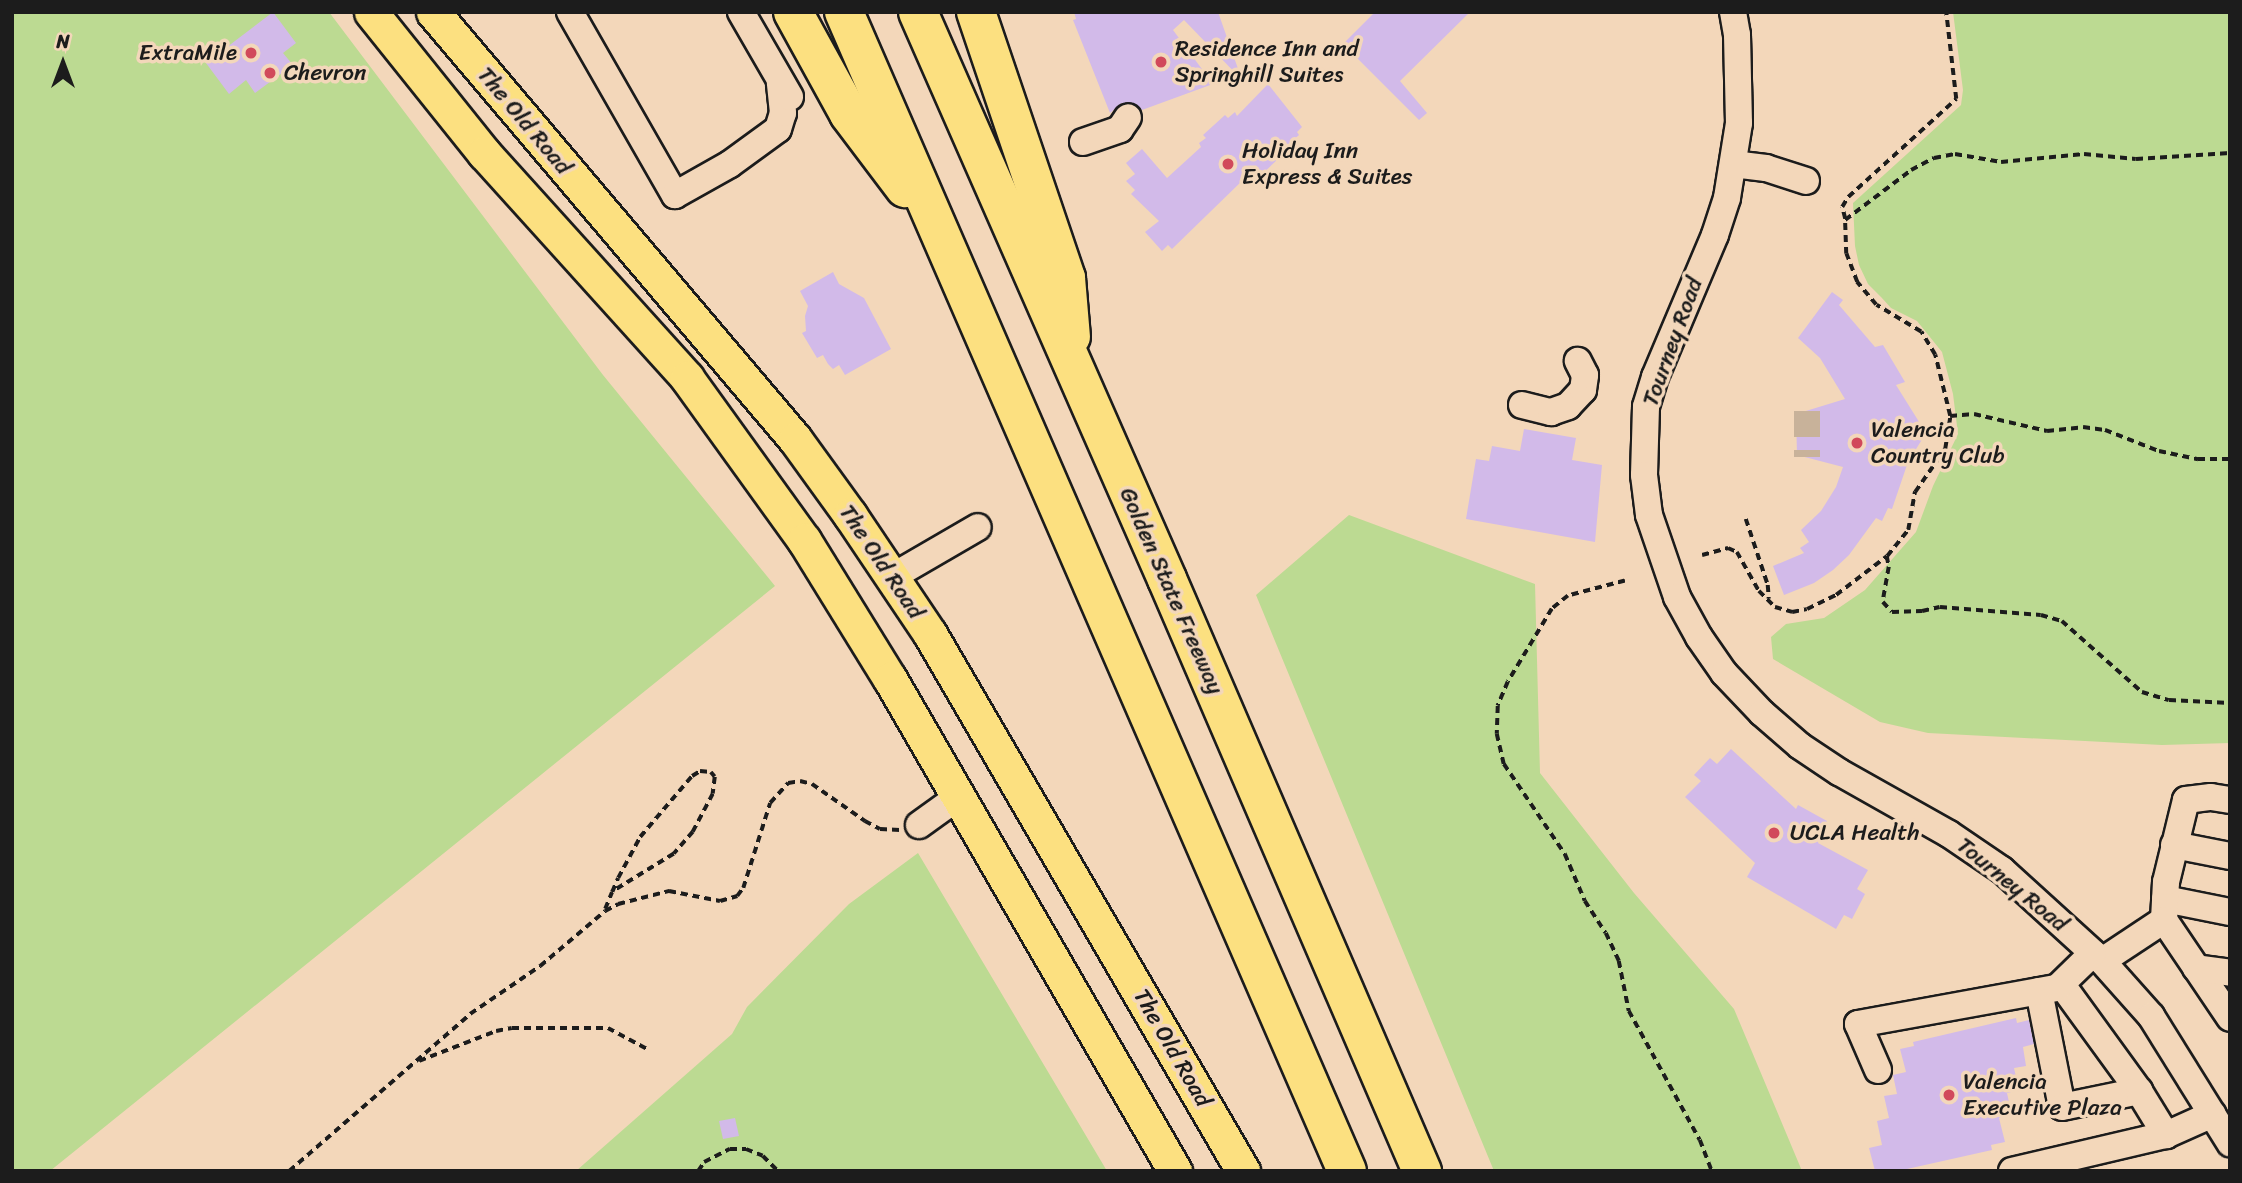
<!DOCTYPE html>
<style>
body{margin:0}
#map{position:relative;width:2242px;height:1183px;overflow:hidden;background:#f3d7ba;font-family:Sriracha,sans-serif}
div>[style]{position:absolute}
[style*='--x']{left:calc(var(--x)*1px);top:calc(var(--y)*1px);width:calc(var(--w)*1px);rotate:calc(var(--a)*1deg)}
.green>*{inset:0;background:#bcda92}
.building>*{inset:0;background:#d2bae9}
.minor-tunnel>*{height:26px;margin-top:-13px;transform-origin:0;background:repeating-linear-gradient(90deg,#c8b29a 0 26px,transparent 0 39px)}
.path>*{height:3.5px;margin-top:-1.75px;transform-origin:0;background:repeating-linear-gradient(90deg,#1c1c1c 0 7px,transparent 0 12px)}
.roads{filter:drop-shadow(2px 0 #1c1c1c) drop-shadow(-2px 0 #1c1c1c) drop-shadow(0 2px #1c1c1c) drop-shadow(0 -2px #1c1c1c)}
.minor>*{height:26px;margin:-13px;padding:0 13px;transform-origin:13px;border-radius:13px;background:#f3d7ba}
.major>*{height:33px;margin:-16.5px;padding:0 16.5px;transform-origin:16.5px;border-radius:16.5px;background:#fce080}
.highway>*{height:38px;margin:-19px;padding:0 19px;transform-origin:19px;border-radius:19px;background:#fce080}
.dots>*{width:19px;height:19px;translate:-50% -50%;box-sizing:border-box;border:4px solid #f3d7ba;border-radius:50%}
span{translate:-50% -50%;white-space:nowrap;text-align:center;line-height:1.15;-webkit-text-stroke:7px #f3d7ba;paint-order:stroke}
.poi-label{font-size:23px;color:#1c1c1c}
.left{translate:0 -50%;text-align:left}
.right{translate:-100% -50%;text-align:right}
.street-label{font-size:23px;color:#1c1c1c}
.frame{position:absolute;inset:0;border:14px solid #1c1c1c;pointer-events:none}
.north{position:absolute;left:28px;top:28px;width:70px;height:70px;-webkit-text-stroke:5px #f3d7ba;paint-order:stroke;rotate:0deg;font-size:19px;font-weight:700;line-height:28px;text-align:center;color:#1c1c1c}
.north::after{content:'';display:block;margin:auto;width:24px;height:32px;background:#1c1c1c;clip-path:polygon(50% 0,100% 100%,50% 72%,0 100%)}
</style>
<div id="map">
<div class="green">
<i style="clip-path:polygon(12px 12px,329px 12px,603px 375px,775px 586px,50px 1171px,12px 1171px)"></i>
<i style="clip-path:polygon(1953px 12px,2230px 12px,2230px 743px,2162px 745px,1928px 733px,1880px 722px,1773px 659px,1771px 637px,1786px 624px,1824px 618px,1865px 590px,1916px 532px,1933px 486px,1958px 434px,1953px 394px,1942px 352px,1917px 321px,1891px 308px,1881px 297px,1868px 284px,1859px 265px,1855px 246px,1853px 203px,1961px 105px,1963px 90px)"></i>
<i style="clip-path:polygon(1349px 515px,1535px 584px,1540px 773px,1634px 893px,1734px 1009px,1802px 1171px,1494px 1171px,1256px 595px)"></i>
<i style="clip-path:polygon(918px 853px,1107px 1171px,576px 1171px,732px 1034px,747px 1007px,849px 904px)"></i>
</div>
<div class="building">
<i style="clip-path:polygon(273px 12px,296px 43px,283px 53px,293px 65px,255px 93px,246px 80px,229px 94px,206px 63px)"></i>
<i style="clip-path:polygon(1074px 12px,1218px 12px,1242px 80px,1184px 20px,1173px 30px,1213px 84px,1142px 110px,1136px 104px,1122px 103px,1110px 113px,1073px 20px,1076px 19px)"></i>
<i style="clip-path:polygon(1375px 12px,1470px 12px,1400px 81px,1427px 113px,1419px 120px,1343px 44px)"></i>
<i style="clip-path:polygon(1268px 84px,1302px 127px,1297px 132px,1299px 135px,1275px 156px,1278px 159px,1257px 179px,1253px 176px,1247px 182px,1244px 179px,1172px 249px,1168px 245px,1162px 251px,1145px 232px,1159px 221px,1131px 194px,1135px 190px,1126px 181px,1135px 174px,1126px 163px,1142px 149px,1167px 178px,1201px 147px,1199px 143px,1206px 138px,1203px 135px,1225px 115px,1228px 118px,1235px 112px,1237px 116px)"></i>
<i style="clip-path:polygon(833px 272px,839px 284px,864px 298px,891px 349px,845px 375px,839px 365px,833px 369px,828px 364px,823px 355px,817px 358px,802px 333px,806px 331px,805px 316px,808px 306px,800px 291px)"></i>
<i style="clip-path:polygon(1832px 292px,1843px 300px,1839px 305px,1875px 347px,1883px 345px,1905px 382px,1896px 385px,1926px 433px,1908px 462px,1892px 509px,1888px 508px,1882px 521px,1876px 518px,1849px 555px,1833px 570px,1814px 583px,1784px 595px,1773px 566px,1804px 553px,1800px 548px,1809px 542px,1801px 530px,1821px 511px,1836px 487px,1843px 467px,1797px 455px,1796px 414px,1845px 399px,1820px 358px,1798px 338px)"></i>
<i style="clip-path:polygon(1524px 429px,1576px 438px,1572px 460px,1602px 465px,1595px 542px,1466px 519px,1476px 459px,1489px 461px,1492px 446px,1520px 451px)"></i>
<i style="clip-path:polygon(1731px 749px,1796px 809px,1798px 805px,1827px 821px,1818px 843px,1868px 870px,1857px 889px,1865px 894px,1852px 919px,1844px 915px,1836px 929px,1747px 877px,1755px 863px,1685px 797px,1701px 781px,1694px 775px,1710px 758px,1717px 764px)"></i>
<i style="clip-path:polygon(2016px 1018px,2017px 1023px,2029px 1020px,2034px 1044px,2023px 1047px,2026px 1066px,2014px 1068px,2019px 1090px,2007px 1093px,2012px 1116px,1999px 1118px,2005px 1142px,1991px 1145px,1992px 1150px,1898px 1171px,1875px 1171px,1869px 1148px,1882px 1145px,1877px 1121px,1889px 1118px,1884px 1096px,1897px 1094px,1893px 1075px,1906px 1072px,1900px 1049px,1914px 1046px,1913px 1042px)"></i>
<i style="clip-path:polygon(735px 1118px,739px 1136px,723px 1139px,719px 1121px)"></i>
</div>
<div class="minor-tunnel">
<i style="--x:1807;--y:411;--w:46;--a:90"></i>
</div>
<div class="path">
<i style="--x:1845;--y:219;--w:12;--a:-104"></i>
<i style="--x:1842;--y:207;--w:12;--a:-59"></i>
<i style="--x:1848;--y:197;--w:146;--a:-42.2"></i>
<i style="--x:1956;--y:99;--w:88;--a:-96.6"></i>
<i style="--x:1950;--y:416;--w:24;--a:-5"></i>
<i style="--x:1974;--y:414;--w:75;--a:13.1"></i>
<i style="--x:2047;--y:431;--w:36;--a:-6"></i>
<i style="--x:2083;--y:427;--w:22;--a:8"></i>
<i style="--x:2105;--y:430;--w:58;--a:21.3"></i>
<i style="--x:2159;--y:451;--w:40;--a:12"></i>
<i style="--x:2198;--y:459;--w:32;--a:0"></i>
<i style="--x:1746;--y:519;--w:70;--a:71.6"></i>
<i style="--x:1768;--y:585;--w:14;--a:86"></i>
<i style="--x:1702;--y:555;--w:27;--a:-15"></i>
<i style="--x:1728;--y:548;--w:10;--a:24"></i>
<i style="--x:1737;--y:552;--w:45;--a:60.6"></i>
<i style="--x:1759;--y:591;--w:23;--a:45"></i>
<i style="--x:1775;--y:607;--w:18;--a:16"></i>
<i style="--x:1792;--y:612;--w:15;--a:-11"></i>
<i style="--x:1807;--y:609;--w:32;--a:-26"></i>
<i style="--x:1836;--y:595;--w:64;--a:-37.4"></i>
<i style="--x:1887;--y:556;--w:33;--a:-51"></i>
<i style="--x:1908;--y:530;--w:39;--a:-80"></i>
<i style="--x:1915;--y:492;--w:52;--a:-55.1"></i>
<i style="--x:1945;--y:449;--w:33;--a:-81"></i>
<i style="--x:1950;--y:416;--w:63;--a:-103.8"></i>
<i style="--x:1935;--y:355;--w:27;--a:-121"></i>
<i style="--x:1921;--y:332;--w:52;--a:-149"></i>
<i style="--x:1876;--y:305;--w:30;--a:-130"></i>
<i style="--x:1857;--y:282;--w:30;--a:-111"></i>
<i style="--x:1846;--y:254;--w:34;--a:-92"></i>
<i style="--x:1845;--y:220;--w:83;--a:-37.1"></i>
<i style="--x:1911;--y:170;--w:26;--a:-28"></i>
<i style="--x:1934;--y:158;--w:21;--a:-11"></i>
<i style="--x:1955;--y:154;--w:47;--a:9.9"></i>
<i style="--x:2001;--y:162;--w:83;--a:-5.5"></i>
<i style="--x:2084;--y:154;--w:52;--a:5.5"></i>
<i style="--x:2136;--y:159;--w:94;--a:-3.7"></i>
<i style="--x:1887;--y:556;--w:11;--a:80"></i>
<i style="--x:1889;--y:567;--w:36;--a:100"></i>
<i style="--x:1883;--y:602;--w:13;--a:48"></i>
<i style="--x:1892;--y:612;--w:30;--a:-2"></i>
<i style="--x:1922;--y:611;--w:18;--a:-13"></i>
<i style="--x:1940;--y:607;--w:101;--a:4.5"></i>
<i style="--x:2041;--y:615;--w:22;--a:16"></i>
<i style="--x:2062;--y:621;--w:107;--a:41.6"></i>
<i style="--x:2142;--y:692;--w:28;--a:17"></i>
<i style="--x:2169;--y:700;--w:61;--a:2.8"></i>
<i style="--x:1625;--y:581;--w:59;--a:165.3"></i>
<i style="--x:1568;--y:596;--w:21;--a:141"></i>
<i style="--x:1552;--y:609;--w:85;--a:121.1"></i>
<i style="--x:1508;--y:682;--w:26;--a:113"></i>
<i style="--x:1498;--y:706;--w:28;--a:92"></i>
<i style="--x:1497;--y:734;--w:31;--a:77"></i>
<i style="--x:1504;--y:764;--w:109;--a:55.9"></i>
<i style="--x:1565;--y:854;--w:51;--a:66.9"></i>
<i style="--x:1585;--y:901;--w:38;--a:57"></i>
<i style="--x:1606;--y:933;--w:31;--a:65"></i>
<i style="--x:1619;--y:961;--w:51;--a:78.7"></i>
<i style="--x:1629;--y:1011;--w:147;--a:61.2"></i>
<i style="--x:1700;--y:1140;--w:33;--a:69"></i>
<i style="--x:605;--y:909;--w:18;--a:-68"></i>
<i style="--x:612;--y:892;--w:15;--a:-67"></i>
<i style="--x:618;--y:878;--w:47;--a:-61.8"></i>
<i style="--x:640;--y:837;--w:80;--a:-49.6"></i>
<i style="--x:692;--y:776;--w:9;--a:-32"></i>
<i style="--x:700;--y:771;--w:11;--a:5"></i>
<i style="--x:711;--y:772;--w:6;--a:51"></i>
<i style="--x:715;--y:777;--w:17;--a:97"></i>
<i style="--x:713;--y:794;--w:43;--a:117.8"></i>
<i style="--x:693;--y:832;--w:29;--a:131"></i>
<i style="--x:674;--y:854;--w:73;--a:148.5"></i>
<i style="--x:419;--y:1061;--w:83;--a:-21.3"></i>
<i style="--x:496;--y:1031;--w:16;--a:-11"></i>
<i style="--x:512;--y:1028;--w:96;--a:0"></i>
<i style="--x:608;--y:1028;--w:44;--a:28.3"></i>
<i style="--x:289;--y:1171;--w:240;--a:-40.9"></i>
<i style="--x:470;--y:1014;--w:85;--a:-34.4"></i>
<i style="--x:540;--y:966;--w:85;--a:-40.2"></i>
<i style="--x:605;--y:911;--w:15;--a:-28"></i>
<i style="--x:618;--y:904;--w:53;--a:-14.3"></i>
<i style="--x:669;--y:891;--w:52;--a:11.1"></i>
<i style="--x:720;--y:901;--w:18;--a:-16"></i>
<i style="--x:737;--y:896;--w:10;--a:-53"></i>
<i style="--x:743;--y:888;--w:89;--a:-72.4"></i>
<i style="--x:770;--y:803;--w:27;--a:-48"></i>
<i style="--x:788;--y:783;--w:12;--a:-9"></i>
<i style="--x:800;--y:781;--w:12;--a:14"></i>
<i style="--x:812;--y:784;--w:65;--a:34.9"></i>
<i style="--x:865;--y:821;--w:17;--a:28"></i>
<i style="--x:880;--y:829;--w:20;--a:3"></i>
<i style="--x:698;--y:1171;--w:11;--a:-56"></i>
<i style="--x:704;--y:1162;--w:29;--a:-27"></i>
<i style="--x:730;--y:1149;--w:16;--a:0"></i>
<i style="--x:746;--y:1149;--w:18;--a:22"></i>
<i style="--x:763;--y:1156;--w:21;--a:45"></i>
</div>
<div class="roads">
<div class="minor">
<i style="--x:570;--y:12;--w:211;--a:60.2"></i>
<i style="--x:675;--y:195;--w:63;--a:-29.4"></i>
<i style="--x:730;--y:164;--w:59;--a:-36.1"></i>
<i style="--x:778;--y:129;--w:17;--a:-73"></i>
<i style="--x:783;--y:113;--w:30;--a:-96"></i>
<i style="--x:741;--y:12;--w:98;--a:60"></i>
<i style="--x:1733;--y:12;--w:23;--a:80"></i>
<i style="--x:1737;--y:35;--w:88;--a:88.7"></i>
<i style="--x:1739;--y:123;--w:76;--a:99.1"></i>
<i style="--x:1727;--y:198;--w:39;--a:108"></i>
<i style="--x:1715;--y:235;--w:154;--a:112.9"></i>
<i style="--x:1655;--y:377;--w:31;--a:107"></i>
<i style="--x:1646;--y:407;--w:68;--a:91.7"></i>
<i style="--x:1644;--y:475;--w:40;--a:82.9"></i>
<i style="--x:1649;--y:515;--w:87;--a:71.1"></i>
<i style="--x:1677;--y:597;--w:46;--a:61.2"></i>
<i style="--x:1699;--y:637;--w:44;--a:55.2"></i>
<i style="--x:1724;--y:673;--w:55;--a:46.5"></i>
<i style="--x:1762;--y:713;--w:50;--a:41"></i>
<i style="--x:1800;--y:746;--w:47;--a:33.7"></i>
<i style="--x:1839;--y:772;--w:126;--a:29.4"></i>
<i style="--x:1949;--y:834;--w:64;--a:34.2"></i>
<i style="--x:2002;--y:870;--w:135;--a:42.3"></i>
<i style="--x:2102;--y:961;--w:74;--a:48.3"></i>
<i style="--x:2151;--y:1016;--w:150;--a:58.1"></i>
<i style="--x:1083;--y:142;--w:39;--a:-19"></i>
<i style="--x:1120;--y:129;--w:14;--a:-56"></i>
<i style="--x:1733;--y:164;--w:33;--a:7"></i>
<i style="--x:1766;--y:168;--w:42;--a:18"></i>
<i style="--x:1522;--y:405;--w:30;--a:14"></i>
<i style="--x:1551;--y:412;--w:18;--a:-19"></i>
<i style="--x:1568;--y:406;--w:22;--a:-47"></i>
<i style="--x:1583;--y:390;--w:15;--a:-82"></i>
<i style="--x:1585;--y:375;--w:16;--a:-117"></i>
<i style="--x:892;--y:577;--w:99;--a:-30.2"></i>
<i style="--x:919;--y:825;--w:48;--a:-35.7"></i>
<i style="--x:2174;--y:845;--w:57;--a:11.1"></i>
<i style="--x:2165;--y:899;--w:66;--a:11.3"></i>
<i style="--x:2164;--y:920;--w:38;--a:-87"></i>
<i style="--x:2166;--y:882;--w:84;--a:-76.3"></i>
<i style="--x:2186;--y:800;--w:25;--a:-7"></i>
<i style="--x:2211;--y:797;--w:19;--a:9"></i>
<i style="--x:2102;--y:961;--w:74;--a:-33.5"></i>
<i style="--x:2164;--y:920;--w:118;--a:56"></i>
<i style="--x:2196;--y:968;--w:34;--a:8"></i>
<i style="--x:2062;--y:985;--w:131;--a:54"></i>
<i style="--x:2039;--y:991;--w:118;--a:78.8"></i>
<i style="--x:2062;--y:1107;--w:79;--a:-11.7"></i>
<i style="--x:2139;--y:1091;--w:52;--a:58.5"></i>
<i style="--x:2166;--y:1135;--w:51;--a:-24.1"></i>
<i style="--x:1878;--y:1070;--w:50;--a:-113.5"></i>
<i style="--x:1858;--y:1024;--w:202;--a:-10.3"></i>
<i style="--x:2057;--y:988;--w:50;--a:-44.2"></i>
<i style="--x:2012;--y:1171;--w:158;--a:-13.2"></i>
</div>
<div class="major">
<i style="--x:371;--y:12;--w:181;--a:51.3"></i>
<i style="--x:484;--y:153;--w:303;--a:47.9"></i>
<i style="--x:687;--y:378;--w:200;--a:54.2"></i>
<i style="--x:804;--y:540;--w:163;--a:58.3"></i>
<i style="--x:890;--y:679;--w:569;--a:59.92"></i>
<i style="--x:433;--y:12;--w:560;--a:49.71"></i>
<i style="--x:795;--y:439;--w:94;--a:54.1"></i>
<i style="--x:850;--y:515;--w:143;--a:56.1"></i>
<i style="--x:930;--y:634;--w:622;--a:59.76"></i>
</div>
<div class="highway">
<i style="--x:793;--y:12;--w:116;--a:61.2"></i>
<i style="--x:849;--y:114;--w:93;--a:52.9"></i>
<i style="--x:844;--y:12;--w:1263;--a:66.54"></i>
<i style="--x:918;--y:12;--w:619;--a:66.29"></i>
<i style="--x:1167;--y:579;--w:645;--a:66.7"></i>
<i style="--x:976;--y:12;--w:281;--a:71.3"></i>
<i style="--x:1066;--y:278;--w:59;--a:85.2"></i>
</div>
</div>
<div class="dots">
<i style="left:251px;top:53px;background:#d1495b"></i>
<i style="left:1161px;top:62px;background:#d1495b"></i>
<i style="left:270px;top:73px;background:#d1495b"></i>
<i style="left:1228px;top:164px;background:#d1495b"></i>
<i style="left:1857px;top:443px;background:#d1495b"></i>
<i style="left:1774px;top:833px;background:#d1495b"></i>
<i style="left:1949px;top:1095px;background:#d1495b"></i>
</div>
<div class="poi-label">
<span class="left" style="left:1175px;top:62px">Residence Inn and<br>Springhill Suites</span>
<span class="right" style="left:237px;top:53px">ExtraMile</span>
<span class="left" style="left:284px;top:73px">Chevron</span>
<span class="left" style="left:1242px;top:164px">Holiday Inn<br>Express &amp; Suites</span>
<span class="left" style="left:1871px;top:443px">Valencia<br>Country Club</span>
<span class="left" style="left:1790px;top:833px">UCLA Health</span>
<span class="left" style="left:1963px;top:1095px">Valencia<br>Executive Plaza</span>
</div>
<div class="street-label">
<span style="left:524px;top:121px;rotate:50deg">The Old Road</span>
<span style="left:1673px;top:342px;rotate:-70deg">Tourney Road</span>
<span style="left:881px;top:562px;rotate:56deg">The Old Road</span>
<span style="left:1171px;top:591px;rotate:66deg">Golden State Freeway</span>
<span style="left:2012px;top:885px;rotate:39deg">Tourney Road</span>
<span style="left:1172px;top:1048px;rotate:60deg">The Old Road</span>
</div>
<div class="frame"></div>
<div class="north">N</div>
</div>
